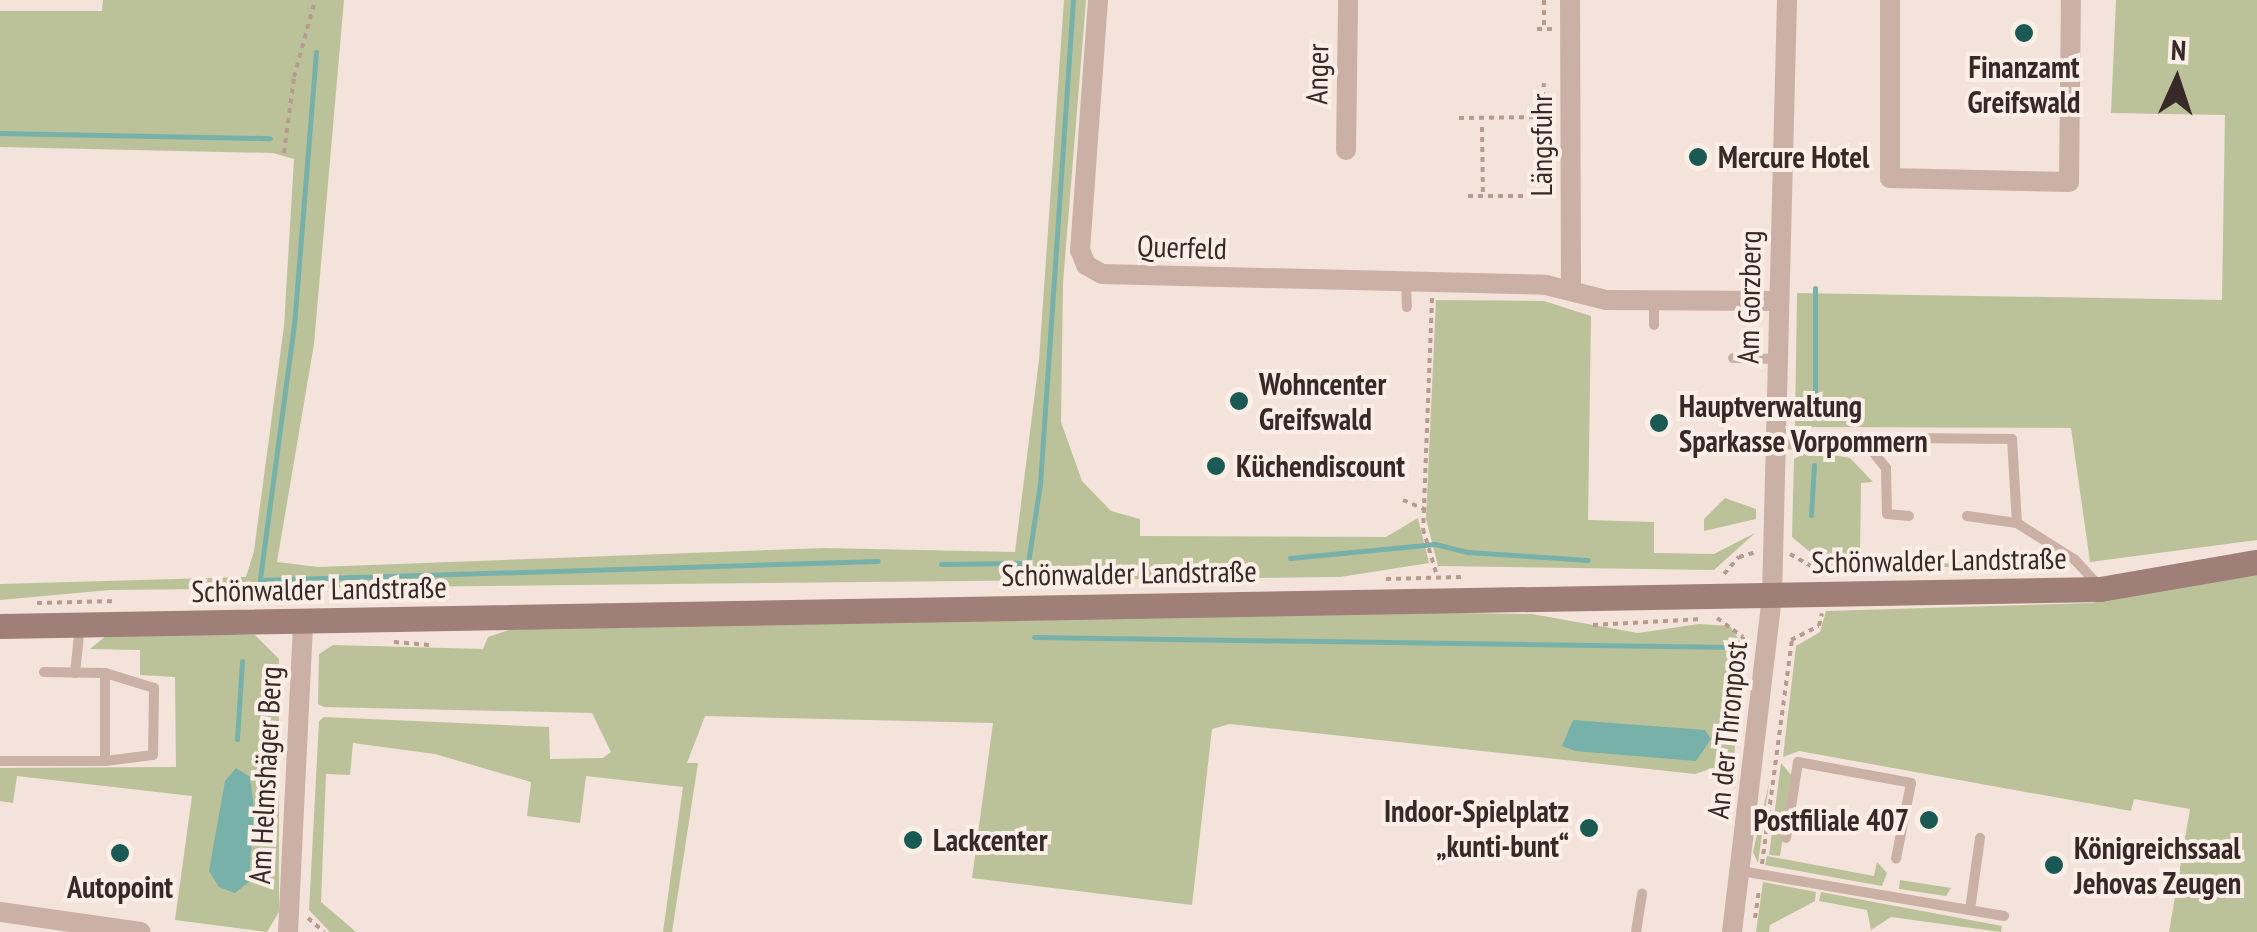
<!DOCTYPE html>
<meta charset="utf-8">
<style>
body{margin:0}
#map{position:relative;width:2257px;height:932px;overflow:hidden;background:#f3e3da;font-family:"PT Sans Narrow",sans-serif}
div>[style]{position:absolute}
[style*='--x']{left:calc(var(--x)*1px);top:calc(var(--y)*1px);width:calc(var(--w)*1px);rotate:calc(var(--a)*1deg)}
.green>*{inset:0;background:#bbc299}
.water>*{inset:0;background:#78b1aa}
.stream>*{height:5px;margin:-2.5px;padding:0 2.5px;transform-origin:2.5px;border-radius:2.5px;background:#78b1aa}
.path>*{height:4px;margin-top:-2px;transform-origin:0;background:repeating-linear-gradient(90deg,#b79a90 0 5px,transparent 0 10px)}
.service>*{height:10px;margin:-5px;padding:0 5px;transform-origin:5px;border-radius:5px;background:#cbb1a5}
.minor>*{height:20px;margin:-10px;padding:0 10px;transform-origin:10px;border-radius:10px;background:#cbb1a5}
.secondary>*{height:25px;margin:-12.5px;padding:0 12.5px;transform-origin:12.5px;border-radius:12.5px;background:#9f7f77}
.dots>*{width:28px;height:28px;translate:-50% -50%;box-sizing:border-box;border:5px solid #faeee6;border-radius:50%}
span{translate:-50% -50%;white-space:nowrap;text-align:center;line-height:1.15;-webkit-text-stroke:8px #faeee6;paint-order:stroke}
.poi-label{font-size:30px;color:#372927;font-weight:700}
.left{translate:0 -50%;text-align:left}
.right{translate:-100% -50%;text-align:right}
.street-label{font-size:30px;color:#372927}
.north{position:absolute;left:2127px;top:30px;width:100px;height:100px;-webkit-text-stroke:8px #faeee6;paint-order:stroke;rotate:3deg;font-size:28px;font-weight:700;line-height:40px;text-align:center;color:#372927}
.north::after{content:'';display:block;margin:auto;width:35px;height:45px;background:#372927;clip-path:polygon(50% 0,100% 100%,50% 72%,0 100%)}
</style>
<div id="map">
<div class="green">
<i style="clip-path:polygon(103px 0,344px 0,314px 344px,277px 562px,318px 567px,824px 548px,1015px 552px,1039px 360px,1064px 0,1086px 0,1063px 283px,1061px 422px,1082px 481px,1111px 511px,1140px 519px,1140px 536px,1386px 537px,1418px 518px,1429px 563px,1340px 577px,110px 590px,0 600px,0 584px,246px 577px,254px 551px,284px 326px,294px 159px,273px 153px,0 147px,0 11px,102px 11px)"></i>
<i style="clip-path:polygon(2116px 0,2257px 0,2257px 540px,2090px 562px,2071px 428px,1795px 427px,1797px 293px,2222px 300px,2225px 115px,2111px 113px)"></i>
<i style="clip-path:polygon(1436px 300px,1544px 301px,1591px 316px,1588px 520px,1654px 522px,1654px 553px,1714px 554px,1755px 533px,1714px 570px,1438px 566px,1426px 519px)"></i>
<i style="clip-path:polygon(1810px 451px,1850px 458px,1873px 482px,1861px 483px,1860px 554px,1874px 555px,1875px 562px,2066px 566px,1829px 568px,1792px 537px,1794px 459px)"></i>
<i style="clip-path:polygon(1725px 498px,1756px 509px,1756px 519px,1704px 531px,1704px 519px)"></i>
<i style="clip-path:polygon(2257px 571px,2257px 932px,2169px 932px,2190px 809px,2134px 799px,2131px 811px,1799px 751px,1783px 757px,1796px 646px,1820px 632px,1826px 611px,2092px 603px)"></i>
<i style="clip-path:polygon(1398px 612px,1532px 614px,1638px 633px,1699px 624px,1730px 626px,1741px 643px,1734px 761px,1695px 774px,1230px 724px,1212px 729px,1192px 905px,972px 878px,993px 723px,705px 716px,687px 763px,698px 763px,672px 932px,663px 932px,683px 787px,586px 776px,580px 823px,527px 816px,531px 782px,435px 754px,353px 743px,350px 775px,326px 774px,321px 902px,356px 932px,330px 932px,309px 910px,319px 721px,324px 717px,549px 727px,550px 759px,603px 758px,611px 752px,592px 713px,324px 707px,318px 704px,319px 654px,333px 645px,483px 649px,488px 637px,512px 629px)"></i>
<i style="clip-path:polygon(107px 635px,255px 635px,279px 659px,279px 912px,267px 932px,175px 920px,192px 796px,17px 776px,13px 803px,0 801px,0 768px,176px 767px,175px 677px,140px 675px,140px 650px,90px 649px)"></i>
<i style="clip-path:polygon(1781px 763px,1792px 776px,1780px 856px,1769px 855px)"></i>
<i style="clip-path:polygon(1769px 783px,1758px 863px,1753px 852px)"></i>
<i style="clip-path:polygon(1793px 809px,1813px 812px,1809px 835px,1790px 832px)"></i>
<i style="clip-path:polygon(1767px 856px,1874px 876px,1877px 862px,1887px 873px,1882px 886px,1765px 865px)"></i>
<i style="clip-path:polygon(1900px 880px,1951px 888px,1946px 896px,1899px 889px)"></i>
<i style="clip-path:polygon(1763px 882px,1816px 892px,1815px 901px,1770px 925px,1769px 932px,1756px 932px)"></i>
<i style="clip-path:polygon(1821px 892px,2002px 926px,2001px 932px,1891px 917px,1871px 930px,1867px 910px,1819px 901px)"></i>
</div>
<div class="water">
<i style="clip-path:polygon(1573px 720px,1705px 730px,1711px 739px,1696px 761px,1575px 751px,1562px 746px)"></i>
<i style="clip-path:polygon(236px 768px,250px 777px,254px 808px,249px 882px,235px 893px,219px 887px,209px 871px,225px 781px)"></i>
</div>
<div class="stream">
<i style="--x:316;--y:52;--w:273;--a:94.6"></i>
<i style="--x:294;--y:324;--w:258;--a:97.6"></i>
<i style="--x:260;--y:580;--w:618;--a:-1.76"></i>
<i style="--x:0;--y:133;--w:270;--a:1.1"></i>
<i style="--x:1815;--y:288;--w:121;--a:90"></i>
<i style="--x:1811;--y:515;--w:50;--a:-86.6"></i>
<i style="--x:1290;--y:558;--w:146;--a:-5.5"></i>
<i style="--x:1435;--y:544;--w:34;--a:14"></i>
<i style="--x:1468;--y:552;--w:120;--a:3.8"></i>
<i style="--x:941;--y:564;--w:87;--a:-0.7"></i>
<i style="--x:1028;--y:563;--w:80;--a:-81.4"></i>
<i style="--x:1040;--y:484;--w:485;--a:-86.1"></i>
<i style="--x:1034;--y:637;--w:699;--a:0.82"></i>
<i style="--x:237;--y:739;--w:78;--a:-86.3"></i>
</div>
<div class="path">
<i style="--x:1544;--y:0;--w:29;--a:90"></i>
<i style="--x:1537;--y:29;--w:16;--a:0"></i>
<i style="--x:1459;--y:118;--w:82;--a:-0.7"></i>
<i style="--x:1541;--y:117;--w:34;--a:-85"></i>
<i style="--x:1482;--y:127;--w:69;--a:89.2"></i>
<i style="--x:284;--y:153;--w:77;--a:-82.5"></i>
<i style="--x:294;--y:77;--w:80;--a:-74.7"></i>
<i style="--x:1468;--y:196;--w:85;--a:0"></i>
<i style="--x:1432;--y:298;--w:231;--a:92.2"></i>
<i style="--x:1423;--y:529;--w:49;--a:73.4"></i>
<i style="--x:1403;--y:500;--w:25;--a:23"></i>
<i style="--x:1790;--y:554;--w:34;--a:30"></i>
<i style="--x:1724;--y:574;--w:23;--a:-49"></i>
<i style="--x:1739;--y:557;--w:18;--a:-16"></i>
<i style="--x:1386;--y:579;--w:75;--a:-1.5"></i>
<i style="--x:37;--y:603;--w:80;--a:-1.4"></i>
<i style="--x:1717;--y:618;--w:32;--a:36"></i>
<i style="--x:1743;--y:637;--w:37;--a:92"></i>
<i style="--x:1593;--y:625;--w:110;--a:-3.1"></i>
<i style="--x:1791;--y:640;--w:31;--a:-27"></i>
<i style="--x:1819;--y:626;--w:13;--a:-77"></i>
<i style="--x:394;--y:642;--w:35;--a:5"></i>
<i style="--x:1762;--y:864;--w:226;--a:-82.4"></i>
<i style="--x:308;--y:918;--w:21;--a:41"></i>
<i style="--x:1755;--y:918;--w:30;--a:-82"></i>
</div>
<div class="service">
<i style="--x:1406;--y:282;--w:25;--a:88"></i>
<i style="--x:1654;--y:325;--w:24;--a:-90"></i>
<i style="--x:1733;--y:358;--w:45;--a:1.3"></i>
<i style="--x:1777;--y:444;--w:92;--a:1.9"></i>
<i style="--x:1869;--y:447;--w:27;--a:51"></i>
<i style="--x:1886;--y:468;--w:46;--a:88.8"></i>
<i style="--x:1887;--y:514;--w:22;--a:5"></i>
<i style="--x:1869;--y:447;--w:37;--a:-14"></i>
<i style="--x:1905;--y:438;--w:107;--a:0.5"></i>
<i style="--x:2012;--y:439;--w:84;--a:86.6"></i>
<i style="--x:1967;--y:516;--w:50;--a:8"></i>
<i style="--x:2017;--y:523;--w:69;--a:32.5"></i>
<i style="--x:2075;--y:560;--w:33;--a:47"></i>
<i style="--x:75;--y:673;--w:47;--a:-83.9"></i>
<i style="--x:0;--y:761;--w:105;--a:0"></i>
<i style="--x:105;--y:761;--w:88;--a:-90"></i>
<i style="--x:105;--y:673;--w:61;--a:-179.1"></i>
<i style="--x:105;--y:761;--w:48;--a:-7.1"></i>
<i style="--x:153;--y:755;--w:67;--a:-89.1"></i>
<i style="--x:154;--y:688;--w:51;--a:-163"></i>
<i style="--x:1786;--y:838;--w:77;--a:-81"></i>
<i style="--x:1798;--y:762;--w:115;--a:10.5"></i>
<i style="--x:1911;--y:783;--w:77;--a:101.2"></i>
<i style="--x:1741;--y:871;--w:267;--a:9.7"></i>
<i style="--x:1970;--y:910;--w:73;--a:-82.1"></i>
<i style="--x:1636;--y:932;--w:39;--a:-81"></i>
</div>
<div class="minor">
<i style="--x:1098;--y:0;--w:251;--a:94.1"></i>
<i style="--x:1080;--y:250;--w:16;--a:68"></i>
<i style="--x:1086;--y:265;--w:18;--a:29"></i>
<i style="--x:1102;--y:274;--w:444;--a:1.4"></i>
<i style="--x:1546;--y:285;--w:62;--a:14"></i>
<i style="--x:1606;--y:300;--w:173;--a:0.3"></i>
<i style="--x:1570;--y:0;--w:291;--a:89.8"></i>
<i style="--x:1890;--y:0;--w:178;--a:90"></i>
<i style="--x:1890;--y:178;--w:179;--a:1.3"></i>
<i style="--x:2069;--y:182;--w:182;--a:-89.4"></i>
<i style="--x:1346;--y:150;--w:150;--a:-89.2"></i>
<i style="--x:0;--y:912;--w:142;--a:8.1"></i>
<i style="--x:288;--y:932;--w:311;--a:-87.2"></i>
<i style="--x:1732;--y:932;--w:338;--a:-83.2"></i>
<i style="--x:1772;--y:596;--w:596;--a:-88.56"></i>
</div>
<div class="secondary">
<i style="--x:0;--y:626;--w:2100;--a:-1.01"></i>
<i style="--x:2100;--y:589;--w:159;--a:-9.8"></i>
</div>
<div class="dots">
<i style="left:2024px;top:33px;background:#1b5a54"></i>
<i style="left:1698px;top:157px;background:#1b5a54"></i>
<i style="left:1239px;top:401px;background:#1b5a54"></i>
<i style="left:1659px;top:423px;background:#1b5a54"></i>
<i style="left:1216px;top:466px;background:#1b5a54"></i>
<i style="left:1929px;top:820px;background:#1b5a54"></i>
<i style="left:1589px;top:828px;background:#1b5a54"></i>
<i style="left:913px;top:840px;background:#1b5a54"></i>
<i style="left:120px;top:853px;background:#1b5a54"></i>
<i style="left:2054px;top:865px;background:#1b5a54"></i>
</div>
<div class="poi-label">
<span style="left:2024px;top:84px">Finanzamt<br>Greifswald</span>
<span class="left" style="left:1718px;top:157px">Mercure Hotel</span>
<span class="left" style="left:1259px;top:401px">Wohncenter<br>Greifswald</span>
<span class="left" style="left:1679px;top:423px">Hauptverwaltung<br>Sparkasse Vorpommern</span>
<span class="left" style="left:1236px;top:466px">Küchendiscount</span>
<span class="right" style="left:1569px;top:828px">Indoor-Spielplatz<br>„kunti-bunt“</span>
<span class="right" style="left:1909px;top:820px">Postfiliale 407</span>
<span class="left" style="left:933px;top:840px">Lackcenter</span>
<span class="left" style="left:2074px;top:865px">Königreichssaal<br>Jehovas Zeugen</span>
<span style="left:120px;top:887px">Autopoint</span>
</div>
<div class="street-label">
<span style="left:1317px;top:74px;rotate:-89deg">Anger</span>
<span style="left:1541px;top:145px;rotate:-90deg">Längsfuhr</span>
<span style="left:1182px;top:247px;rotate:2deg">Querfeld</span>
<span style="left:1749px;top:297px;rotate:-89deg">Am Gorzberg</span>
<span style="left:1939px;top:560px;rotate:-1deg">Schönwalder Landstraße</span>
<span style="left:1129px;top:573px;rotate:-1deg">Schönwalder Landstraße</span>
<span style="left:319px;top:589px;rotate:-1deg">Schönwalder Landstraße</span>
<span style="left:1727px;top:730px;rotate:-84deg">An der Thronpost</span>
<span style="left:265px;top:775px;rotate:-87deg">Am Helmshäger Berg</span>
</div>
<div class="north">N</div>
</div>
